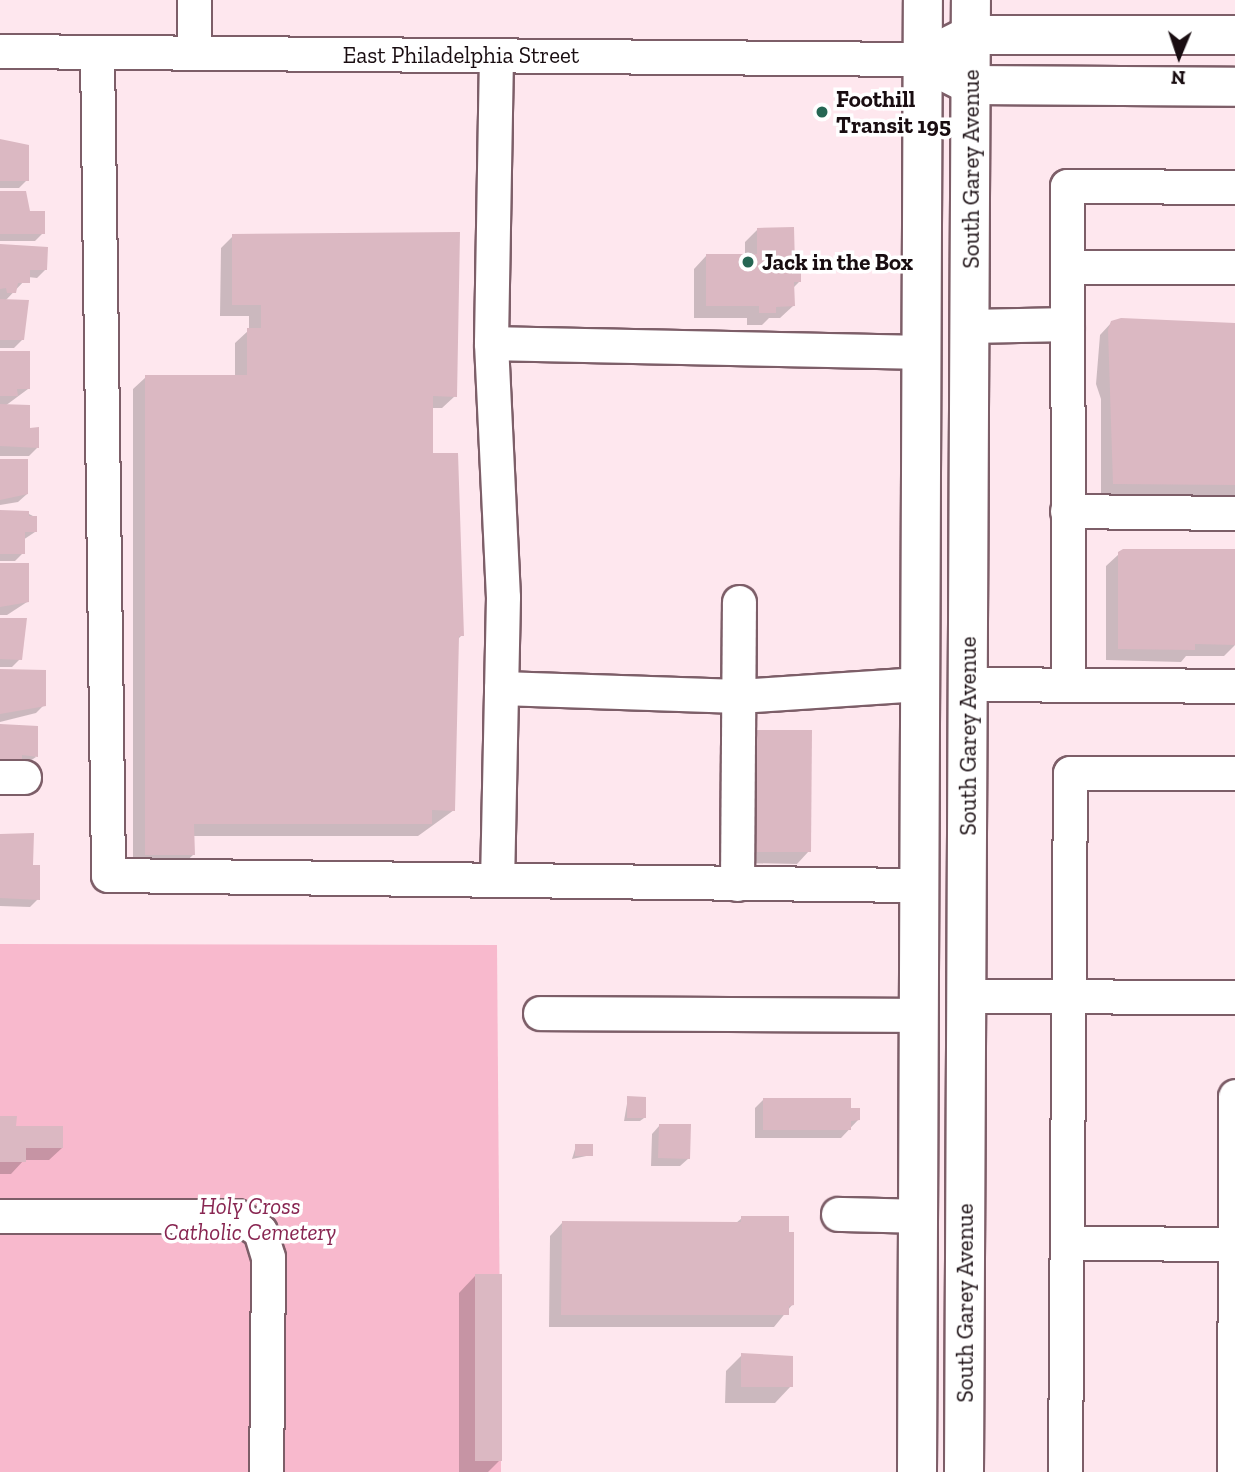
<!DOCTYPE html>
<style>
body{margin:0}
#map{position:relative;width:1235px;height:1472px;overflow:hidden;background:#fee7ee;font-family:"Zilla Slab",serif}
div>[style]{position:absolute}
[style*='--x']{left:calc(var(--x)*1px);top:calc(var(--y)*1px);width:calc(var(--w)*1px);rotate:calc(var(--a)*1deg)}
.green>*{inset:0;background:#f8b9cd}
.shadow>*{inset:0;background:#0003}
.building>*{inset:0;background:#dbb8c2}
.roads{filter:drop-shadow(2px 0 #7d5e68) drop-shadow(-2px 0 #7d5e68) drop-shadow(0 2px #7d5e68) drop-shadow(0 -2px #7d5e68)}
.minor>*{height:33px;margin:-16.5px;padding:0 16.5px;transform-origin:16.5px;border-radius:16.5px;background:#fff}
.major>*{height:38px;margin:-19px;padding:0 19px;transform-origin:19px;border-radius:19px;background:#fff}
.dots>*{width:19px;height:19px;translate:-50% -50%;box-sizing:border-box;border:4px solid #fff;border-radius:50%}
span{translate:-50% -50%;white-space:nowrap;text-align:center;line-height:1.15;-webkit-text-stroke:7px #fff;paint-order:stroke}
.street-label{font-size:23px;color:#190d11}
.poi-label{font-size:23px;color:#190d11;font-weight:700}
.left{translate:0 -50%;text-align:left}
.park-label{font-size:23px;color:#882551;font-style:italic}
.north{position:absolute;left:1144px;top:21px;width:70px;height:70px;-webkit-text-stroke:5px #fff;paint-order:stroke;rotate:182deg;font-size:19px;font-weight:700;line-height:28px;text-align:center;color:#190d11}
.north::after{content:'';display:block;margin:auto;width:24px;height:32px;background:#190d11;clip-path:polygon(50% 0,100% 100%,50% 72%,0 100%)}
</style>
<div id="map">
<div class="green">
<i style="clip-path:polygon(0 944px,497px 945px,501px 1472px,0 1472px)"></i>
</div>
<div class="shadow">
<i style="clip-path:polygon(0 141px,27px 180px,19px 188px,0 188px)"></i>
<i style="clip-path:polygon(0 193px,29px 213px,43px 233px,35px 241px,0 241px)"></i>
<i style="clip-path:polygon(758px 229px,793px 268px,799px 282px,793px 288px,793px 306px,780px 318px,769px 318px,762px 325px,747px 325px,747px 318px,694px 318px,694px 269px,706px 256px,745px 256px,745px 242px)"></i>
<i style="clip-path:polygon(233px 236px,455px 396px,442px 408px,432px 408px,432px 455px,462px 635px,457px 640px,454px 810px,418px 836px,193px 836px,193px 855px,180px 867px,133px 867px,133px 389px,146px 377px,235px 377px,235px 343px,249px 330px,249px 316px,220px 316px,221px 248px)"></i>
<i style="clip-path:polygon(0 248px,46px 269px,37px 278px,28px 277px,5px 301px,22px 340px,14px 348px,0 348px)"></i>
<i style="clip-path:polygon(1161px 320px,1161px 324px,1235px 324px,1235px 496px,1101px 496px,1101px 399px,1096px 384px,1100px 335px,1112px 322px)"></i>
<i style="clip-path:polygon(0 353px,28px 389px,5px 406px,28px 429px,37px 448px,29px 456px,0 456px)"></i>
<i style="clip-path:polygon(0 461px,27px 494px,18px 502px,0 505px)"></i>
<i style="clip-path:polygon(0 512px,25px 512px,35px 517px,35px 532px,23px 540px,23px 553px,15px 561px,0 561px)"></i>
<i style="clip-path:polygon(1235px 551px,1235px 645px,1224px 656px,1186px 656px,1181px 662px,1106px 660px,1106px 566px,1119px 554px)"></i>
<i style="clip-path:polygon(0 565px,27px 602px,7px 615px,0 615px)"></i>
<i style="clip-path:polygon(0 619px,20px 659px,12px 667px,0 667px)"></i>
<i style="clip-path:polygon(0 672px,44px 705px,36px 713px,0 722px)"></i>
<i style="clip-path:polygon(0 726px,36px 757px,12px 773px)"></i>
<i style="clip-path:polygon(742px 744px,809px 851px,797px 864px,742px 863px)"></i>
<i style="clip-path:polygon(0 835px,31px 867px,38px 899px,30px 907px,0 906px)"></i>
<i style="clip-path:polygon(628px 1098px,644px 1118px,640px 1121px,624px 1121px)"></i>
<i style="clip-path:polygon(764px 1099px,858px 1120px,841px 1138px,755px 1138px,755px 1108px)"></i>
<i style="clip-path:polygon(0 1117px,15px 1128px,62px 1148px,49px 1160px,24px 1160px,11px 1174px,0 1174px)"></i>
<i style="clip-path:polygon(660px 1125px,689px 1158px,680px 1166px,651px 1166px,652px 1134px)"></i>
<i style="clip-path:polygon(576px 1146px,591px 1155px,572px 1159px)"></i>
<i style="clip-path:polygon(742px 1218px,792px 1305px,774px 1327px,549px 1327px,550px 1236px,562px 1223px,736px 1223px)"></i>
<i style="clip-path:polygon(475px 1276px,500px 1460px,488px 1472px,459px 1472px,459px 1293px)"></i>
<i style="clip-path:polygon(742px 1355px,791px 1386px,775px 1403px,725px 1403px,726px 1371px)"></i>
</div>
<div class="building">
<i style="clip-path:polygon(0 139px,29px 145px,29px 181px,0 181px)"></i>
<i style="clip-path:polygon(0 191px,26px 191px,30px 211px,45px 211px,45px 234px,0 234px)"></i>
<i style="clip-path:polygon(794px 227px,795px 266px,801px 266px,801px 282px,794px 282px,795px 306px,776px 307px,776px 313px,759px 313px,759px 306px,706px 306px,706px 254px,757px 254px,757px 228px)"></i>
<i style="clip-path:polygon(460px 232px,457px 397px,433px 396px,433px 453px,458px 453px,464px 636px,459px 636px,455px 811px,432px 810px,432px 824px,194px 824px,195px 855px,145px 855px,145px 375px,247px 375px,247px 328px,261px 328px,261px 305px,232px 305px,232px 234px)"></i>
<i style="clip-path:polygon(0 244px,48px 247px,47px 270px,30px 270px,30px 283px,18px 283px,16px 293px,7px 293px,6px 288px,0 289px)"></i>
<i style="clip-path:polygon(0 299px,29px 300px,24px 340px,0 340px)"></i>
<i style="clip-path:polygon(1121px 318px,1235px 323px,1235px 485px,1113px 484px,1108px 330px,1111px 321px)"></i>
<i style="clip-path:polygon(0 351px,30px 351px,30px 389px,17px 389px,18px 396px,0 396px)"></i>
<i style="clip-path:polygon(0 404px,30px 405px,30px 428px,39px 427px,39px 448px,0 446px)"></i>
<i style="clip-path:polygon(0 459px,28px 459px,28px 494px,0 500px)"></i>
<i style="clip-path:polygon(0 510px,29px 511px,29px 516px,37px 516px,37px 532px,25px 532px,25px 554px,0 554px)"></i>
<i style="clip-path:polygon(1123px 549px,1235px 549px,1235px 645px,1195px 644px,1195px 650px,1118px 649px,1118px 552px)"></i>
<i style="clip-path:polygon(0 563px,29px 563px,29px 602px,0 607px)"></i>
<i style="clip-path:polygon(0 618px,27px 618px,22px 660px,0 659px)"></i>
<i style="clip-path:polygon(0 669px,46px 670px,46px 706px,0 714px)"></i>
<i style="clip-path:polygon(0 724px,38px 726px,38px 757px,22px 755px,22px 765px,0 765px)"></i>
<i style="clip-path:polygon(754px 730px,812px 730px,811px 852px,753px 852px)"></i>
<i style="clip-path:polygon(34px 833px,33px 865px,40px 865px,40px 900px,0 898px,0 834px)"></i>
<i style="clip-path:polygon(627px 1096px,646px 1097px,646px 1118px,627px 1118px)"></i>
<i style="clip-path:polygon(763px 1098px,851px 1098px,851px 1108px,860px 1108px,860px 1120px,851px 1121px,851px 1130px,763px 1130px)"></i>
<i style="clip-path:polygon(0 1116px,17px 1116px,16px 1126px,63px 1126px,63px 1148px,26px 1148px,26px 1162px,0 1162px)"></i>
<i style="clip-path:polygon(659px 1124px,691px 1124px,690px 1159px,658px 1158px)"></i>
<i style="clip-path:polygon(575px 1144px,593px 1144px,593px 1156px,575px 1156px)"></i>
<i style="clip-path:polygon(741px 1216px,789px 1216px,789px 1232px,794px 1232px,794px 1305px,789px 1306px,789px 1315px,561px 1315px,562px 1221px,741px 1222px)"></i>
<i style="clip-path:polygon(475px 1274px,502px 1274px,502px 1461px,475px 1461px)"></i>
<i style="clip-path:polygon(741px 1353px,793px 1356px,793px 1387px,741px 1387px)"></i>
</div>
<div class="roads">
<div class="minor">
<i style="--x:194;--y:0;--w:53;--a:90"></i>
<i style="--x:0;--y:51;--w:922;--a:0.5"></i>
<i style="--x:97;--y:52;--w:823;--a:89.23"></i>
<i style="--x:108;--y:875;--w:811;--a:0.71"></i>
<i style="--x:496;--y:55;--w:288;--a:91"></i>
<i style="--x:491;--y:343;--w:254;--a:87.3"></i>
<i style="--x:503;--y:597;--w:283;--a:91.2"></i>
<i style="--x:1067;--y:267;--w:168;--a:0"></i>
<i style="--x:971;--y:326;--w:96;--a:-1.2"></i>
<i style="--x:491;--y:343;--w:430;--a:1.2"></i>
<i style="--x:1067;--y:511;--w:168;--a:0.7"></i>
<i style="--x:969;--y:684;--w:266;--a:0.4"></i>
<i style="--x:1068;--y:685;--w:499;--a:-90.1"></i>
<i style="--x:1067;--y:186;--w:168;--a:0.3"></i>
<i style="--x:501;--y:688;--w:238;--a:1.9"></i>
<i style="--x:739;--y:696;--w:181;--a:-3.8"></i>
<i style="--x:0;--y:777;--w:24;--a:0"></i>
<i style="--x:737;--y:884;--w:282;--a:-89.6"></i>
<i style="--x:967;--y:996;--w:268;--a:0.2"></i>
<i style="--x:540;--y:1013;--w:378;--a:0.3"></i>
<i style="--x:838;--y:1214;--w:80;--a:1.4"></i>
<i style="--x:0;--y:1216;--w:237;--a:0"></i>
<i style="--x:237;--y:1216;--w:27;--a:33"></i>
<i style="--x:260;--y:1231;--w:27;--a:73"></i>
<i style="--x:268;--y:1257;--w:215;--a:90.5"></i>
<i style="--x:1067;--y:1243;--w:168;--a:0.3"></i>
<i style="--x:1065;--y:1472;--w:699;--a:-89.59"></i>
<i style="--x:1070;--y:773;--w:165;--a:0"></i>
<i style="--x:1234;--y:1472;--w:376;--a:-89.8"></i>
</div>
<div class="major">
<i style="--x:949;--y:46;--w:25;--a:-27"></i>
<i style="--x:971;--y:35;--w:264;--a:0"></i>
<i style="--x:949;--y:74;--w:25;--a:27"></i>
<i style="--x:971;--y:85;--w:264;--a:0.4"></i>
<i style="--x:917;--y:1472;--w:1472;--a:-89.77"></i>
<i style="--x:964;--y:1472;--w:1472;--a:-89.73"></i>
</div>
</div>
<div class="dots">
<i style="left:822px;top:112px;background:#266653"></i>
<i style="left:748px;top:262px;background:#266653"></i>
</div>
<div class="street-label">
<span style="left:461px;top:55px">East Philadelphia Street</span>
<span style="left:971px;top:169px;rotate:-90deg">South Garey Avenue</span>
<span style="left:968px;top:736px;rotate:-90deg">South Garey Avenue</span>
<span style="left:965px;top:1303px;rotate:-90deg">South Garey Avenue</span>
</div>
<div class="poi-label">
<span class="left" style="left:836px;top:112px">Foothill<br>Transit 195</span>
<span class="left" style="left:762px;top:262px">Jack in the Box</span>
</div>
<div class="park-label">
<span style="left:250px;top:1219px">Holy Cross<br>Catholic Cemetery</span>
</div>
<div class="north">N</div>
</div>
